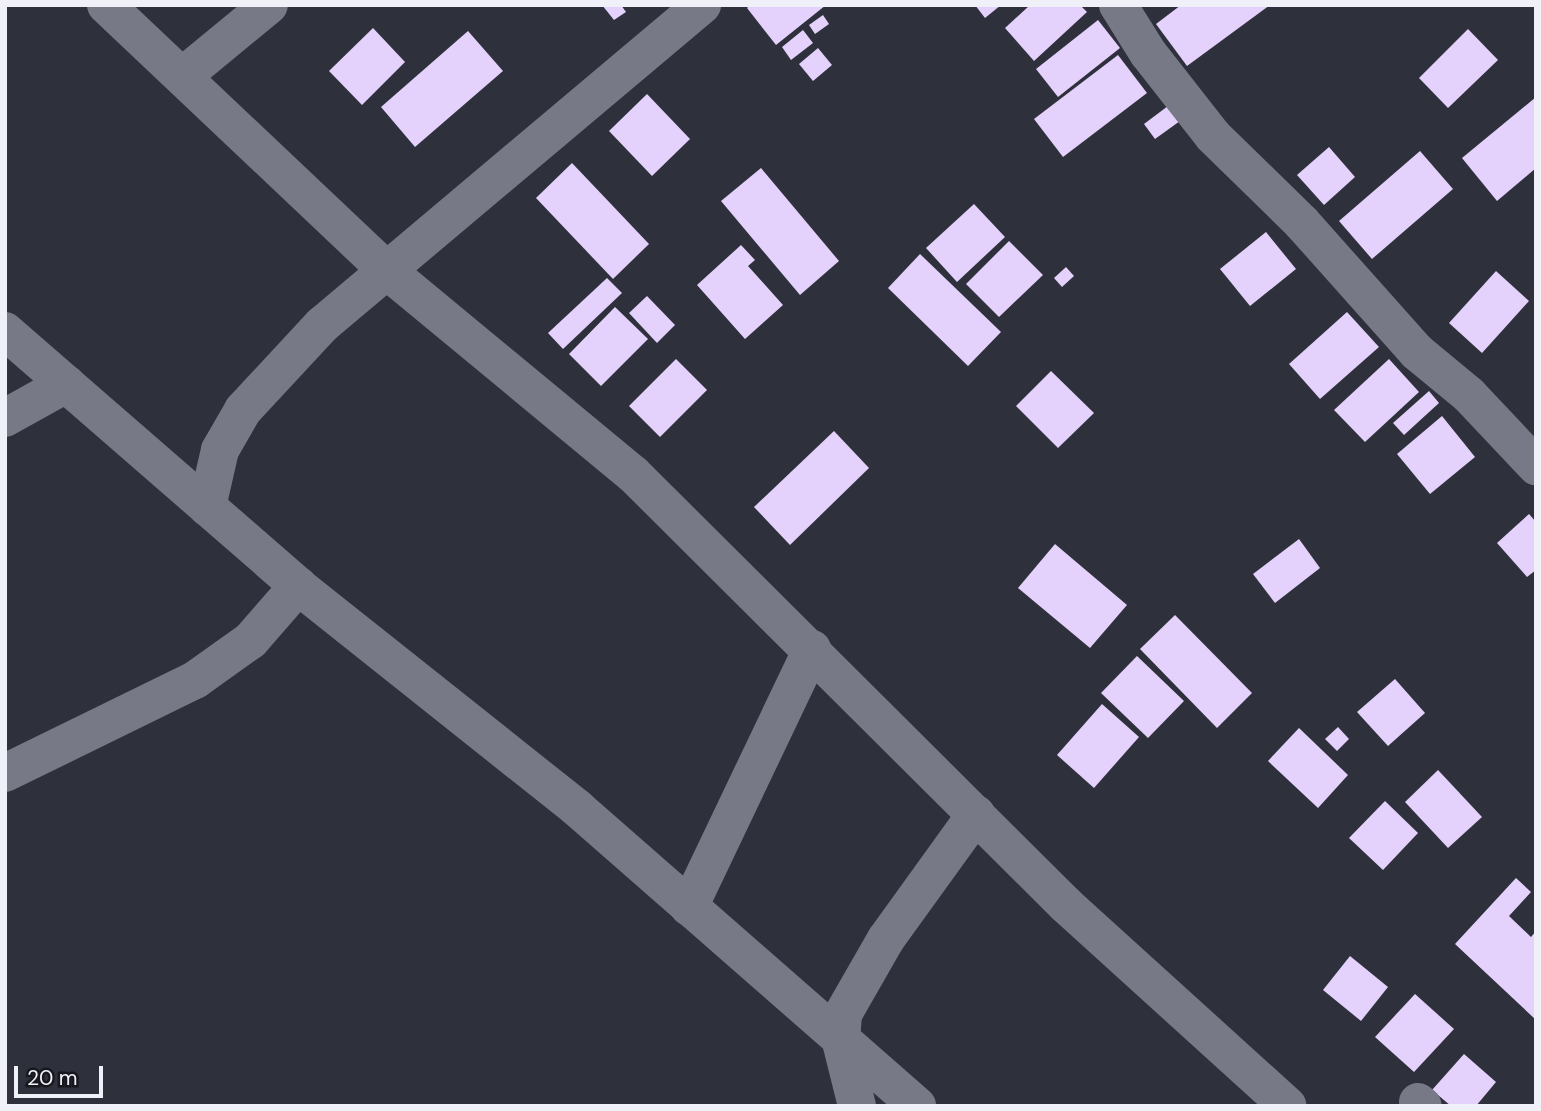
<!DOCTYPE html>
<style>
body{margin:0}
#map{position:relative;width:1541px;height:1111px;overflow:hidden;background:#2e303c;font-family:"DM Sans",sans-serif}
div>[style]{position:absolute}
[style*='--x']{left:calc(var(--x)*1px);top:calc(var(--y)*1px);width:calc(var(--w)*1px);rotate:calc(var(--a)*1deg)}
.building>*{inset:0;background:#e4d2fc}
.minor>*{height:38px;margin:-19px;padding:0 19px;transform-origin:19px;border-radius:19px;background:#777987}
span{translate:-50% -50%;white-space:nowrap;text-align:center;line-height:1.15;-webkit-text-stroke:7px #17181e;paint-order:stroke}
.frame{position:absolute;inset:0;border:7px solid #eff0f8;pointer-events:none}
.scale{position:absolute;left:14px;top:1066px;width:89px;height:32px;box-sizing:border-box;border:4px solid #eff0f8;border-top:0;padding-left:9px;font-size:21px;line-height:24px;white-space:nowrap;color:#eff0f8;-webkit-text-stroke:5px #17181e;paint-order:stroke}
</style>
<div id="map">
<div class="building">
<i style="clip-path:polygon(602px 5px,621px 5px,626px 12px,614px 20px)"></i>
<i style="clip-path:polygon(750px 5px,826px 5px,776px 45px,747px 8px)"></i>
<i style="clip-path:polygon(975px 5px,1001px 5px,985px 18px)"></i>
<i style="clip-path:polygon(1030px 5px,1080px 5px,1087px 12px,1034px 61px,1005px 28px)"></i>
<i style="clip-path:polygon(1181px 5px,1270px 5px,1187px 66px,1156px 24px)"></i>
<i style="clip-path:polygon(823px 15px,829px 24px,815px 34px,809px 25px)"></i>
<i style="clip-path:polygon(1098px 20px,1120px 48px,1058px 97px,1036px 69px)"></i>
<i style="clip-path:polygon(373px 28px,405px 62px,362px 105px,329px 71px)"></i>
<i style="clip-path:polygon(1468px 29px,1498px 60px,1448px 108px,1419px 78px)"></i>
<i style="clip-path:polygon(803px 30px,813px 43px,791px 60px,782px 47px)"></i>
<i style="clip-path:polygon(468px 31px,503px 71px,415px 147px,381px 107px)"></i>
<i style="clip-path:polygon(818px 48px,832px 65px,813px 81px,799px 64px)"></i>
<i style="clip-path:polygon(1118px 55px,1147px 93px,1063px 157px,1034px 119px)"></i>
<i style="clip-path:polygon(647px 94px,690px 139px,652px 176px,609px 131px)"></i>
<i style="clip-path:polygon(1536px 97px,1536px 168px,1497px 201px,1462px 158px)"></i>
<i style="clip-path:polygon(1168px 106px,1180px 121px,1155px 139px,1144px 124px)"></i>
<i style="clip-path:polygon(1329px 147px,1355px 177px,1324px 205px,1297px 175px)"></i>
<i style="clip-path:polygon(1420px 151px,1453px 189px,1372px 259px,1339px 221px)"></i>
<i style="clip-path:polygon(572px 163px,649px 244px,613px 279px,536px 198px)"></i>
<i style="clip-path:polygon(761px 168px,839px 261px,800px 295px,721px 201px)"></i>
<i style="clip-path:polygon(974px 204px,1005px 237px,957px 282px,926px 248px)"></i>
<i style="clip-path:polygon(1266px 232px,1296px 269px,1250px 306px,1220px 269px)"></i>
<i style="clip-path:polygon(1009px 241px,1043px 275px,999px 317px,966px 284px)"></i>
<i style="clip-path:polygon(741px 245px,755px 260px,748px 266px,783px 305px,745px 339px,697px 285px)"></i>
<i style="clip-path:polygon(920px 254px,1001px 332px,968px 366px,888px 288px)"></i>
<i style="clip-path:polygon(1066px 267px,1074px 276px,1062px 287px,1054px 278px)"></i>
<i style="clip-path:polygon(1496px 271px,1529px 301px,1482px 353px,1449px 323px)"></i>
<i style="clip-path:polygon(607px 278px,622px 293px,563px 349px,548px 333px)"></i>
<i style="clip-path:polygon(647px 296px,675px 325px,657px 343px,629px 313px)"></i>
<i style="clip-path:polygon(615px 307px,648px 339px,601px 386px,569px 354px)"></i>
<i style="clip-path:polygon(1347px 312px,1379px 347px,1320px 399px,1289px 364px)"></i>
<i style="clip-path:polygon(676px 359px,707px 390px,660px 437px,629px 406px)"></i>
<i style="clip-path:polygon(1389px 359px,1419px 392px,1365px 442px,1334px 410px)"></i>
<i style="clip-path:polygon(1051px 371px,1094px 413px,1058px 448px,1016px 406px)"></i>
<i style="clip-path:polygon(1429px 391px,1439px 403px,1404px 435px,1393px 423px)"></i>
<i style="clip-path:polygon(1442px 416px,1475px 457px,1430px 494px,1397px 454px)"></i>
<i style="clip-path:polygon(834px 431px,869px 468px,790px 545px,754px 507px)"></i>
<i style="clip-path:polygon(1529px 514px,1536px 522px,1536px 570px,1527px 577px,1497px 543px)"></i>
<i style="clip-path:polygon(1299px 539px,1320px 568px,1275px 603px,1253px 574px)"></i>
<i style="clip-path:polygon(1055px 544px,1127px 605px,1090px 648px,1018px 588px)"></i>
<i style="clip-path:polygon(1175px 615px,1252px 693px,1217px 728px,1140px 649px)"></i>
<i style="clip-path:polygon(1137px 656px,1184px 701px,1148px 738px,1101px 693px)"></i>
<i style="clip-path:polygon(1395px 679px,1425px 713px,1388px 746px,1357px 712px)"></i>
<i style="clip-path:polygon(1102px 704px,1139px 737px,1094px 788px,1057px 755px)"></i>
<i style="clip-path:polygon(1338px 727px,1349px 739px,1337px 751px,1325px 739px)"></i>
<i style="clip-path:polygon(1299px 728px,1348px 775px,1318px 808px,1268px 761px)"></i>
<i style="clip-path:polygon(1438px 770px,1482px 817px,1448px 848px,1405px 802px)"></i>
<i style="clip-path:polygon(1385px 801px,1418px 833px,1383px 870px,1349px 838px)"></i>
<i style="clip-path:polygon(1516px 878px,1531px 892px,1509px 916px,1531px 937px,1536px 931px,1536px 1020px,1455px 944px)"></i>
<i style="clip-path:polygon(1350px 956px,1388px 987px,1361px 1021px,1323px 990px)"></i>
<i style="clip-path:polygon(1415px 994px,1454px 1029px,1414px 1072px,1375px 1037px)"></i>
<i style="clip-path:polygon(1464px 1054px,1496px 1082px,1476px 1106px,1451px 1106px,1432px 1090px)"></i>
</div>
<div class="minor">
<i style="--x:106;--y:5;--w:384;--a:43.4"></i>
<i style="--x:385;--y:269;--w:322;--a:39.6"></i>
<i style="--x:633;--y:474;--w:611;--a:44.87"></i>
<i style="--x:1066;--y:905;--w:299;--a:42.2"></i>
<i style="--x:1118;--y:5;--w:57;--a:58"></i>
<i style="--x:1148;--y:53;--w:105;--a:51.9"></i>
<i style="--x:1213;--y:136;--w:124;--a:44.3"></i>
<i style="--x:1302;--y:223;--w:173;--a:48.3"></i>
<i style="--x:1417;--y:352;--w:67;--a:39.6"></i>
<i style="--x:1469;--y:395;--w:98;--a:46.7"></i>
<i style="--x:184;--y:75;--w:110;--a:-39.5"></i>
<i style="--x:5;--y:331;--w:388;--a:41"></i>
<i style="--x:298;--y:586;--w:357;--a:38.5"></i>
<i style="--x:577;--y:808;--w:452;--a:41.2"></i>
<i style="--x:5;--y:418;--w:70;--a:-29.1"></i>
<i style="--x:207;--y:507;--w:58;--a:-77.2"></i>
<i style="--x:220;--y:450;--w:46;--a:-60.1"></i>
<i style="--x:243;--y:410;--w:116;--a:-47.1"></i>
<i style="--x:322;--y:325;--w:497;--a:-40.1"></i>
<i style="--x:5;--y:773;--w:212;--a:-26.1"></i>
<i style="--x:195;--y:680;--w:69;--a:-35.5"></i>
<i style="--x:251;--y:640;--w:72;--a:-49"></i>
<i style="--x:689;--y:907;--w:286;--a:-64.5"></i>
<i style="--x:1418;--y:1102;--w:6;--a:39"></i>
<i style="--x:857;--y:1106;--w:66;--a:-104"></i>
<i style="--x:841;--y:1042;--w:28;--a:-86"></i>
<i style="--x:843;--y:1014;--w:86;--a:-60.2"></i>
<i style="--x:886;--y:939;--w:154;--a:-54.2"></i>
</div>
<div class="frame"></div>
<div class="scale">20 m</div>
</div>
